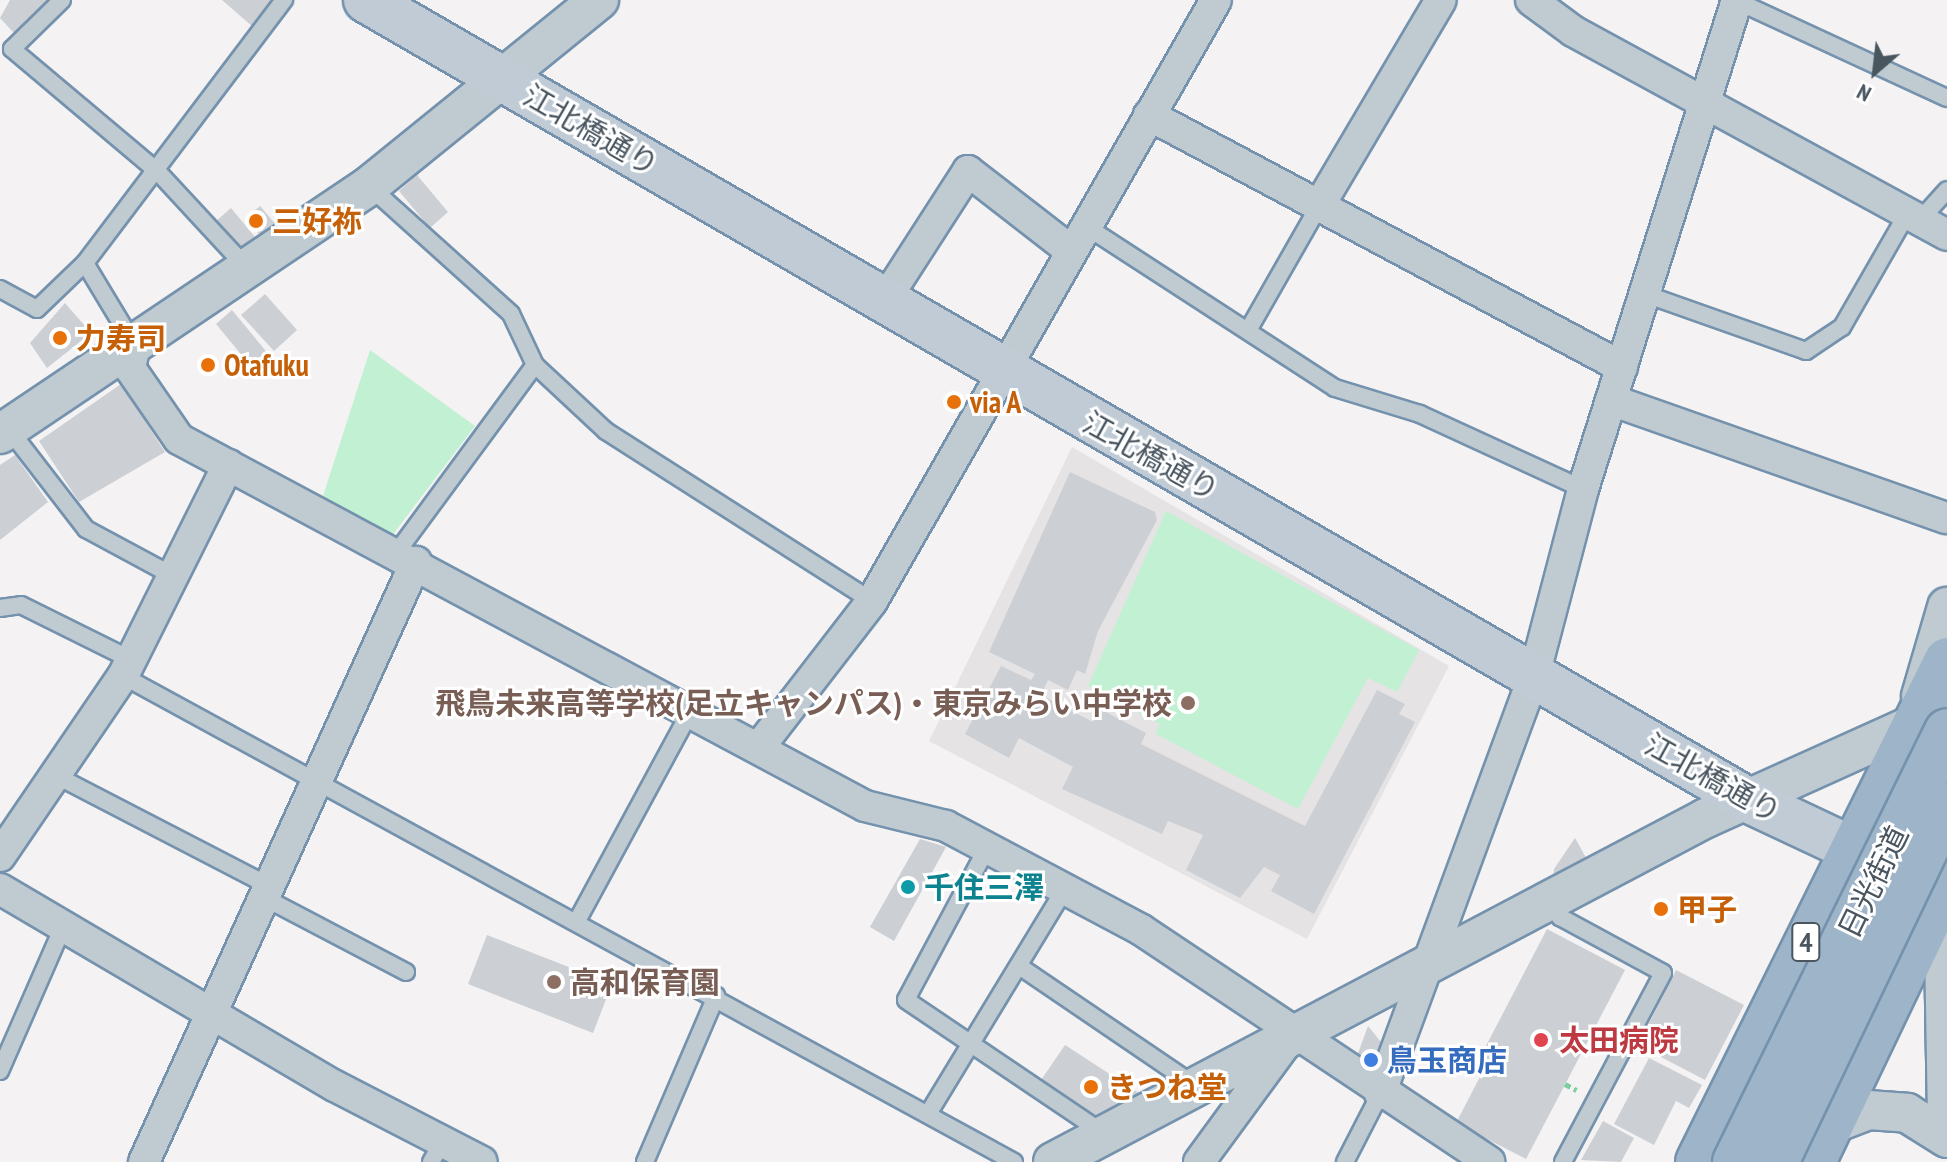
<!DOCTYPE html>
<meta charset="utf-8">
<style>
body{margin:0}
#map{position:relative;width:1947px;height:1162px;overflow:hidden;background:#f4f2f2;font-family:"PT Sans Narrow","Noto Sans JP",sans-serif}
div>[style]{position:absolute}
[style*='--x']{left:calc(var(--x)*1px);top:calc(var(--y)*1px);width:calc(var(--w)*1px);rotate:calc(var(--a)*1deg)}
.education>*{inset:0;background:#e5e3e4}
.green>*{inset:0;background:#c1f1d2}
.building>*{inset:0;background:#cccfd4}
.path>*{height:5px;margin-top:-2.5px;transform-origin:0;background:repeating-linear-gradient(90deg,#78d0a1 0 6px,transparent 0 10px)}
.roads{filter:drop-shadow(2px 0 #7492ad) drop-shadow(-2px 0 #7492ad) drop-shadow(0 2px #7492ad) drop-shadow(0 -2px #7492ad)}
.service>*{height:16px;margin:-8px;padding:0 8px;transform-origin:8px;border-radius:8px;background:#c0cad1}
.minor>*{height:30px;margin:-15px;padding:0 15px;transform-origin:15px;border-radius:15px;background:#c0cad1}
.tertiary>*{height:38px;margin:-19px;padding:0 19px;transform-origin:19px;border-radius:19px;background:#c0cad1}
.secondary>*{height:44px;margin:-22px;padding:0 22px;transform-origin:22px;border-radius:22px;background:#c0cbd5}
.trunk>*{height:44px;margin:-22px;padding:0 22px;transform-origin:22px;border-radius:22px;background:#9eb4c8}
.bridges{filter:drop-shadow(2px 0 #7492ad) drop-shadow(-2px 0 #7492ad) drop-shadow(0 2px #7492ad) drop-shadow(0 -2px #7492ad)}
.trunk-bridge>*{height:44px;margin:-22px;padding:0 22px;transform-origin:22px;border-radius:22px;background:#9eb4c8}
.dots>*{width:22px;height:22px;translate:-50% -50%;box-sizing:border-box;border:4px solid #fff;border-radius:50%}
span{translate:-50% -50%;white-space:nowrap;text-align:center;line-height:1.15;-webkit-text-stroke:6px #fff;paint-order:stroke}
.shield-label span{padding:2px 6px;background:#fff;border:2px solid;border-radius:6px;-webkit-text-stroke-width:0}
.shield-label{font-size:28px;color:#495660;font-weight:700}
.street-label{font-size:30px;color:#495660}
.food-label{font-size:30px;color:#c56008;font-weight:700}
.left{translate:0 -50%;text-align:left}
.education-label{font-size:30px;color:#785e54;font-weight:700}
.right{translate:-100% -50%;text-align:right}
.culture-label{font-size:30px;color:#0d838f;font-weight:700}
.health-label{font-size:30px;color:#be3a42;font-weight:700}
.shop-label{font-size:30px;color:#366cbe;font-weight:700}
.north{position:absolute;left:1835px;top:32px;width:80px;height:80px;-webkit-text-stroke:6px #fff;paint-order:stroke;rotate:208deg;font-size:22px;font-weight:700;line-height:32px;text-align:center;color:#495660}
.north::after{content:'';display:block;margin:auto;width:28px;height:36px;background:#495660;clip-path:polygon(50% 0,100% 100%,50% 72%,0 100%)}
</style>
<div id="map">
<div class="education">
<i style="clip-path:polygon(1072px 447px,1449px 666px,1307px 939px,929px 741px)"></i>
</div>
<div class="green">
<i style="clip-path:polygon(370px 350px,475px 426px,391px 537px,322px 499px)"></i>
<i style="clip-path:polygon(1166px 511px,1419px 650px,1397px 692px,1368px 678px,1298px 809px,1156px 734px,1160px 724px,1088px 686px)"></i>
</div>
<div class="building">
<i style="clip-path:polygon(10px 0,50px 0,14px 33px,0 18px)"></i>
<i style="clip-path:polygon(222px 0,272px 0,274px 2px,253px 27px)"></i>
<i style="clip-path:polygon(417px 175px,448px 212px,430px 228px,399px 191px)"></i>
<i style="clip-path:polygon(260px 206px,278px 227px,263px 239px,246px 218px)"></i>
<i style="clip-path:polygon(231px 208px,260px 243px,243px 257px,215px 222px)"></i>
<i style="clip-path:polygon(265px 294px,297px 330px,274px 351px,241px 315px)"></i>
<i style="clip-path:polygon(65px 303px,91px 333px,47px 368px,30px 343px)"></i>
<i style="clip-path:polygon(232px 310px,270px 356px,254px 370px,216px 324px)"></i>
<i style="clip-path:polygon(121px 384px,165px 452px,79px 502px,39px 441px)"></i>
<i style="clip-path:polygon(15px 455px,48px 502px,0 540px,0 465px)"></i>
<i style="clip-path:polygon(1070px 472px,1155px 512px,1157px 520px,1098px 631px,1085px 674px,1077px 670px,1068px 690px,1048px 680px,1041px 695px,1093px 722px,1100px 709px,1146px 733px,1141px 744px,1305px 826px,1377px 690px,1405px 704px,1399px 714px,1415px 722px,1314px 914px,1271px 891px,1280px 875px,1264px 867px,1240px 898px,1186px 870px,1203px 835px,1168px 821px,1162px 834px,1062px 789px,1073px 767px,1019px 738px,1009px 758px,965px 734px,1001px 666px,1031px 680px,1035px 674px,989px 652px)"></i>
<i style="clip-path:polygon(1575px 838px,1590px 865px,1552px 890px,1554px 869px)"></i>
<i style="clip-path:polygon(920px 839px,946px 847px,894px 941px,870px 927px)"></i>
<i style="clip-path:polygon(1547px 929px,1625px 970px,1526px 1159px,1456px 1123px,1485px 1067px,1477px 1063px)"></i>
<i style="clip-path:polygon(487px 935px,612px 984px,593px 1033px,468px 984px)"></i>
<i style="clip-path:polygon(1676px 970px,1744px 1005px,1705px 1080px,1638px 1045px)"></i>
<i style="clip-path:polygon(1368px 1026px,1390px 1053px,1375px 1081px,1353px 1067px)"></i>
<i style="clip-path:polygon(1065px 1045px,1142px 1095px,1101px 1120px,1041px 1080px)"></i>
<i style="clip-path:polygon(1649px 1058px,1702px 1085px,1689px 1108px,1676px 1101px,1654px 1145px,1614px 1124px)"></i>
<i style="clip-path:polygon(1603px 1121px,1634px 1138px,1621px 1162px,1581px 1160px)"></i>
</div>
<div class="path">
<i style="--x:1565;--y:1084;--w:13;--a:27"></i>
</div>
<div class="roads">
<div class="service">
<i style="--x:62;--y:0;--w:70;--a:135.6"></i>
<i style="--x:12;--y:49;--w:192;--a:40.1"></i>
<i style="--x:159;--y:173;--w:131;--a:47.2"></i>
<i style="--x:1737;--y:1;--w:231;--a:24.8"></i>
<i style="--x:369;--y:186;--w:191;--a:42"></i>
<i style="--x:511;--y:314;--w:56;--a:64.8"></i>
<i style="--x:535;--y:365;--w:97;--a:42.9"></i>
<i style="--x:606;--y:431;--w:316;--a:32.6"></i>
<i style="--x:1920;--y:220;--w:40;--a:-48"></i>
<i style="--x:1084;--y:225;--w:299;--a:33"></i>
<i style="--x:1335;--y:388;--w:89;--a:17"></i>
<i style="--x:1420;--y:414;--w:179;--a:24.7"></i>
<i style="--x:0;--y:289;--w:42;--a:28.4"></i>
<i style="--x:37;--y:309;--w:66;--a:-43.8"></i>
<i style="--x:1645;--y:294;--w:171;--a:19.5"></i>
<i style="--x:1806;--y:351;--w:43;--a:-33.7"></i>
<i style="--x:1842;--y:327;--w:130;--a:-60.1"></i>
<i style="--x:1250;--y:327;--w:139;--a:-60.3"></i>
<i style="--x:135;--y:346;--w:97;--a:-121.1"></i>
<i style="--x:85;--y:263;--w:330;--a:-52.9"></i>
<i style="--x:8;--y:428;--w:128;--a:52.3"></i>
<i style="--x:86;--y:529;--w:101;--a:28.3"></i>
<i style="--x:397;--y:552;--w:232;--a:-53.6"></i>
<i style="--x:0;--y:608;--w:21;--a:-8"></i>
<i style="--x:21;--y:605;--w:122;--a:26.4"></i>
<i style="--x:123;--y:676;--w:1015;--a:28.61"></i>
<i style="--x:53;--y:774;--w:246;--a:27.4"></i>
<i style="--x:987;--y:848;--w:172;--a:118.1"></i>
<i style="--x:906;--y:1000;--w:238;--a:34"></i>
<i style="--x:267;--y:899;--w:157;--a:27.7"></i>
<i style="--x:1550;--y:900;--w:20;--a:60"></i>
<i style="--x:1560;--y:917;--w:117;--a:28.5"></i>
<i style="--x:1663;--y:973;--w:214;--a:117.9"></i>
<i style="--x:577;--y:921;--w:240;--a:-61.6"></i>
<i style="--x:1022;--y:968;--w:208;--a:34.2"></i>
<i style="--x:0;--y:1071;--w:157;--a:-66.4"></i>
<i style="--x:928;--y:1114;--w:263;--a:-58.7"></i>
<i style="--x:431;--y:1162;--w:22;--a:-60"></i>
<i style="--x:645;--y:1162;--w:181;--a:-66.8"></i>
<i style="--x:1345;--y:1162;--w:76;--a:-62.8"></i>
</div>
<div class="minor">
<i style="--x:1531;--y:0;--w:52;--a:36.4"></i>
<i style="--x:1573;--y:31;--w:426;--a:28.6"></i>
<i style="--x:1149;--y:115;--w:536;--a:28.05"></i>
<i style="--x:1319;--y:206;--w:239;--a:-59.4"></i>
<i style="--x:883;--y:303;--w:157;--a:-57.2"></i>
<i style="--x:968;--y:171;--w:130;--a:37.8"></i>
<i style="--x:135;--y:346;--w:23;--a:103"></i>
<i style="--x:130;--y:368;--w:86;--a:55.4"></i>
<i style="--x:179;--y:439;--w:778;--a:28.15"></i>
<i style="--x:865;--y:806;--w:83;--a:13.9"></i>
<i style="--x:946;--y:826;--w:220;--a:28"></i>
<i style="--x:1140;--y:929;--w:420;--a:33.7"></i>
<i style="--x:1611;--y:400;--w:356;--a:19.4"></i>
<i style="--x:760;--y:746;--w:183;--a:-52.3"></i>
<i style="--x:872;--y:601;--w:692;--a:-60.21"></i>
<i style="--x:0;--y:856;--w:218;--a:-55.7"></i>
<i style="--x:123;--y:676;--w:236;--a:-63.5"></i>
<i style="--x:0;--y:889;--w:389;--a:30.5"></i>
<i style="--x:335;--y:1086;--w:165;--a:27.3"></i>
<i style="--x:1380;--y:1094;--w:445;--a:-69.8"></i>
<i style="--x:1534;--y:676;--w:193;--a:-75.3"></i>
<i style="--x:1583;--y:489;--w:513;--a:-72.52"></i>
<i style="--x:144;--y:1162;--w:659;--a:-65.61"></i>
<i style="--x:1199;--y:1162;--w:157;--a:-53.8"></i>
</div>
<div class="tertiary">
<i style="--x:0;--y:434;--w:445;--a:-33.9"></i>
<i style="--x:369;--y:186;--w:296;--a:-39"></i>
<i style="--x:1921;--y:696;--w:93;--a:-73.7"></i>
<i style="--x:1943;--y:890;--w:236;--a:89"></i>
<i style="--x:1832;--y:1124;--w:39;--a:-21"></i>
<i style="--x:1868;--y:1110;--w:39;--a:4"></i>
<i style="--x:1907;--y:1113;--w:47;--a:32"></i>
<i style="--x:1053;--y:1162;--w:738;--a:-27.78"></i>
<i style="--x:1706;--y:818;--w:246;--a:-24.3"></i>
</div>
<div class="secondary">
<i style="--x:366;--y:0;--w:1597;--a:30.07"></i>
<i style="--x:1748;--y:800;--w:153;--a:25.2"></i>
</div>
<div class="trunk">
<i style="--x:1698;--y:1162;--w:560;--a:-63.62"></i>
<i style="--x:1813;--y:1162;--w:311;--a:-64.5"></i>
</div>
</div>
<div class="bridges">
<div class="trunk-bridge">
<i style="--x:1735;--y:1162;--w:480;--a:-63.8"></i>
<i style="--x:1776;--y:1162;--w:396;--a:-64.4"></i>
</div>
</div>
<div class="dots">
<i style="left:256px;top:221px;background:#e8710a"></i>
<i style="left:60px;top:338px;background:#e8710a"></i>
<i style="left:208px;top:365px;background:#e8710a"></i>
<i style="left:954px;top:402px;background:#e8710a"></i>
<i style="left:1188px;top:703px;background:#8d6e63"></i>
<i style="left:908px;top:887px;background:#0f9aa8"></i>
<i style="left:1661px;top:909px;background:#e8710a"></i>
<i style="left:554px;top:982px;background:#8d6e63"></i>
<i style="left:1541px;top:1040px;background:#e0444e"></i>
<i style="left:1371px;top:1060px;background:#3f7fe0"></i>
<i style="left:1091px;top:1087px;background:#e8710a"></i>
</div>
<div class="shield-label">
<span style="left:1806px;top:942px">4</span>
</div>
<div class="street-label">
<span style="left:591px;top:130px;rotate:30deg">江北橋通り</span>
<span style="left:1151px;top:456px;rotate:29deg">江北橋通り</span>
<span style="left:1713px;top:778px;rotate:29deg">江北橋通り</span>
<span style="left:1873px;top:882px;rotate:-64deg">日光街道</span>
</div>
<div class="food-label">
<span class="left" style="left:272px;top:221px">三好祢</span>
<span class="left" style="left:76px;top:338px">力寿司</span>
<span class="left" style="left:224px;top:365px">Otafuku</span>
<span class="left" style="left:970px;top:402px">via A</span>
<span class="left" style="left:1677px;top:909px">甲子</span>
<span class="left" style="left:1107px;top:1087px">きつね堂</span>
</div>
<div class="education-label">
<span class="right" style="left:1172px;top:703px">飛鳥未来高等学校(足立キャンパス)・東京みらい中学校</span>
<span class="left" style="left:570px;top:982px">高和保育園</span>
</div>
<div class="culture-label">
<span class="left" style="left:924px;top:887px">千住三澤</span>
</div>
<div class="health-label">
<span class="left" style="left:1559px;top:1040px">太田病院</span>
</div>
<div class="shop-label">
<span class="left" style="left:1387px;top:1060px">鳥玉商店</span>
</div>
<div class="north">N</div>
</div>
